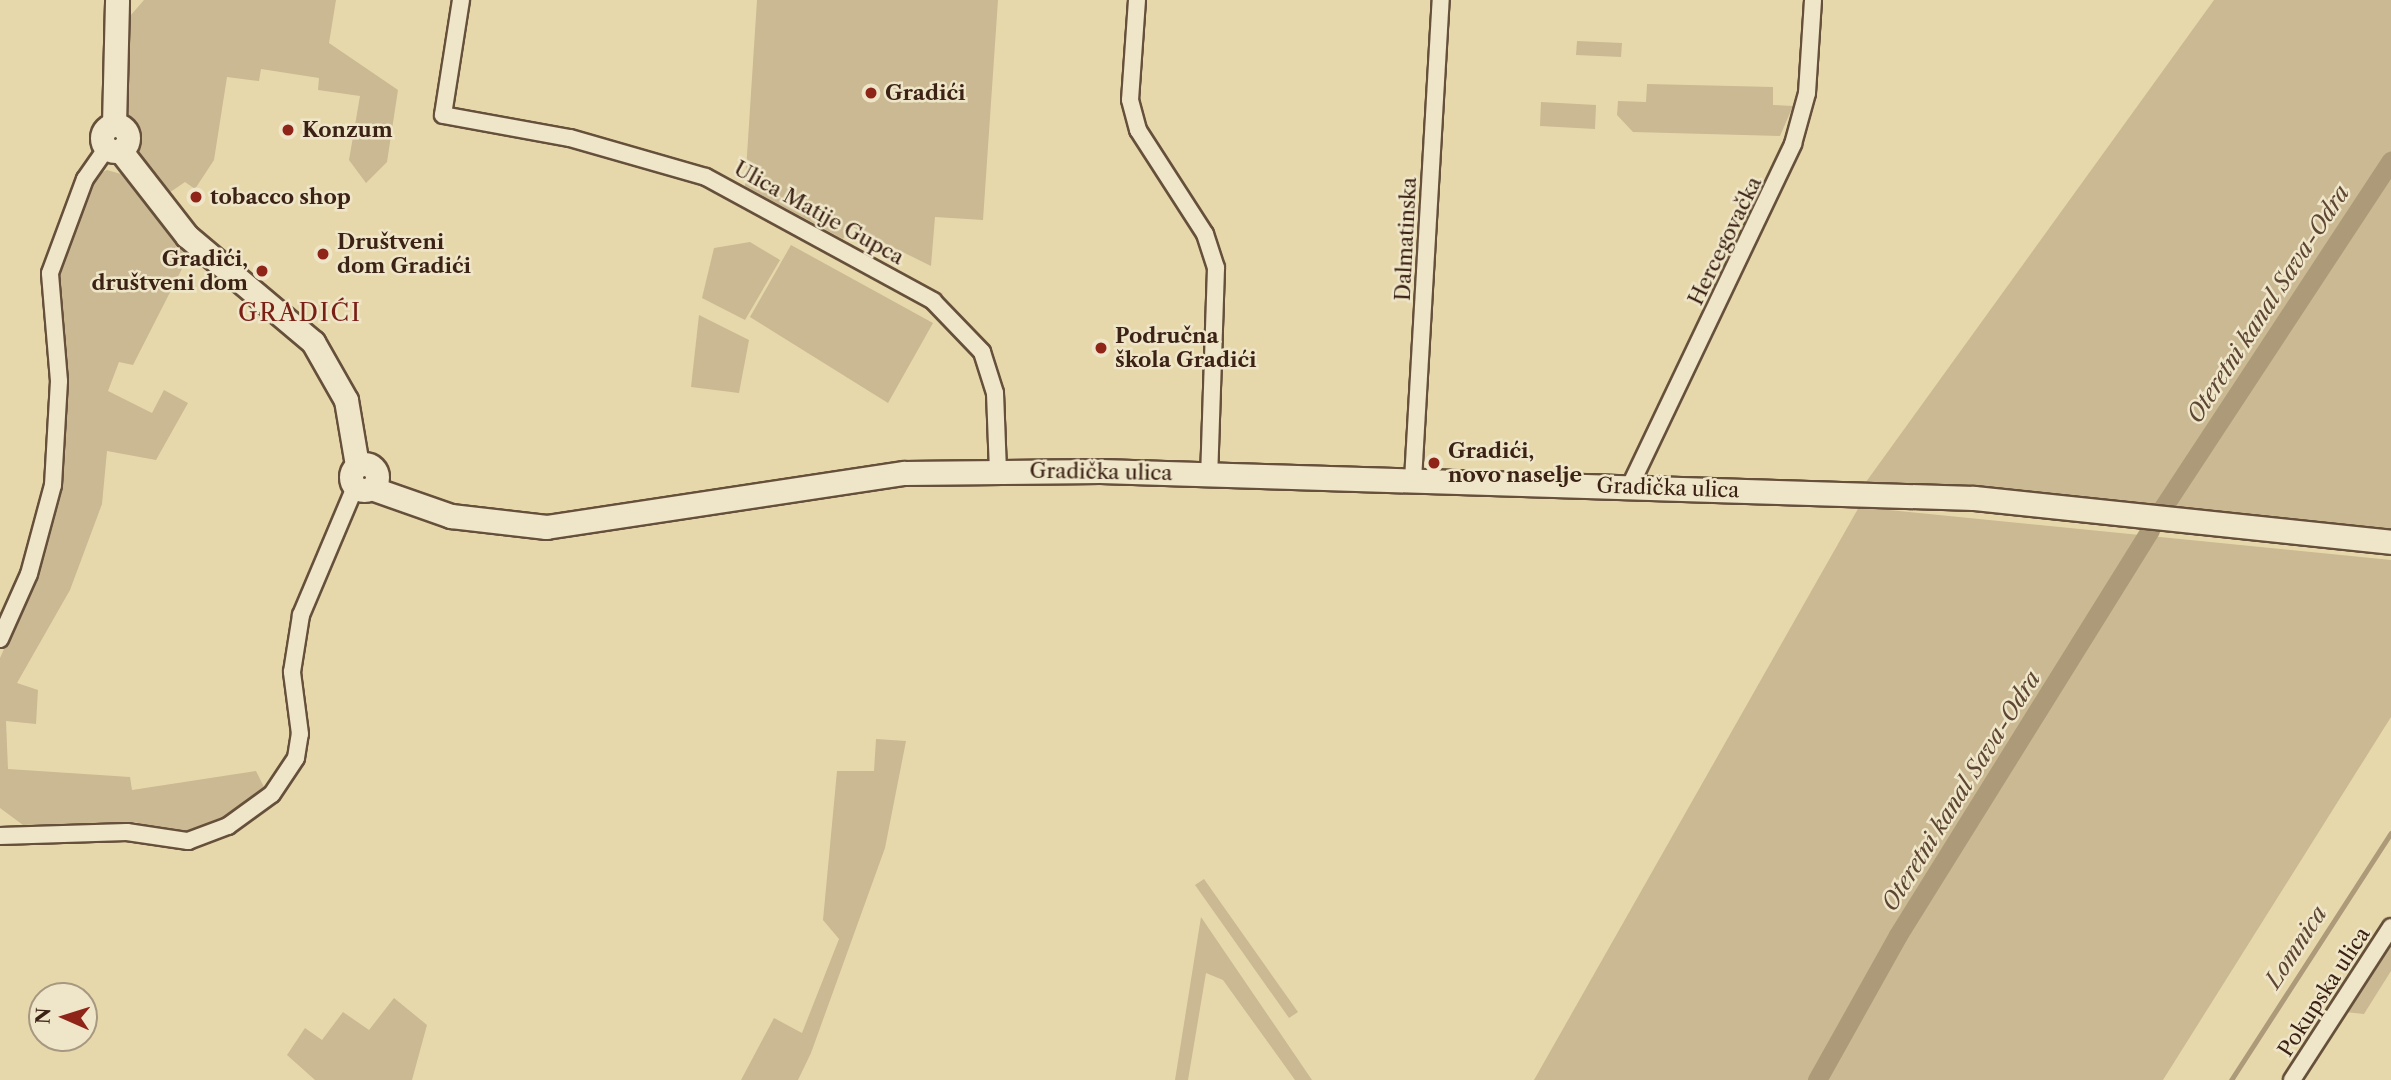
<!DOCTYPE html>
<meta charset="utf-8">
<style>
body{margin:0}
#map{position:relative;width:2391px;height:1080px;overflow:hidden;background:#e7d8ac;font-family:"Libre Caslon Text",serif}
div>[style]{position:absolute}
[style*='--x']{left:calc(var(--x)*1px);top:calc(var(--y)*1px);width:calc(var(--w)*1px);rotate:calc(var(--a)*1deg)}
.green>*{inset:0;background:#cab992}
.stream>*{height:5px;margin:-2.5px;padding:0 2.5px;transform-origin:2.5px;border-radius:2.5px;background:#ad9a79}
.canal>*{height:19px;margin:-9.5px;padding:0 9.5px;transform-origin:9.5px;border-radius:9.5px;background:#ad9a79}
.roads{filter:drop-shadow(2px 0 #66503b) drop-shadow(-2px 0 #66503b) drop-shadow(0 2px #66503b) drop-shadow(0 -2px #66503b)}
.street>*{height:16px;margin:-8px;padding:0 8px;transform-origin:8px;border-radius:8px;background:#efe6c9}
.secondary>*{height:23px;margin:-11.5px;padding:0 11.5px;transform-origin:11.5px;border-radius:11.5px;background:#efe6c9}
.secondary>.ring{margin:-11.5px;padding:0;box-sizing:content-box;background:none;border:23px solid #efe6c9;border-radius:50%}
.dots>*{width:19px;height:19px;translate:-50% -50%;box-sizing:border-box;border:4px solid #efe6c9;border-radius:50%}
span{translate:-50% -50%;white-space:nowrap;text-align:center;line-height:1.15;-webkit-text-stroke:5px #efe6c9;paint-order:stroke}
.poi-label{font-size:21px;color:#3b2215;font-weight:700}
.left{translate:0 -50%;text-align:left}
.right{translate:-100% -50%;text-align:right}
.street-label{font-size:21px;color:#3b2215}
.water-label{font-size:23px;color:#5d4633;font-style:italic}
.quarter-label{font-size:24px;color:#7a1f14;letter-spacing:2px}
.north{position:absolute;left:28px;top:982px;width:70px;height:70px;box-sizing:border-box;background:#efe6c9;border:2px solid #a79881;border-radius:50%;rotate:273deg;font-size:19px;font-weight:700;line-height:28px;text-align:center;color:#3b2215}
.north::after{content:'';display:block;margin:auto;width:24px;height:32px;background:#8f2418;clip-path:polygon(50% 0,100% 100%,50% 72%,0 100%)}
</style>
<div id="map">
<div class="green">
<i style="clip-path:polygon(144px 0,336px 0,329px 43px,398px 90px,387px 162px,366px 183px,349px 160px,360px 96px,318px 90px,319px 78px,261px 69px,259px 81px,227px 77px,214px 160px,195px 189px,185px 182px,166px 195px,140px 160px,125px 121px,130px 16px)"></i>
<i style="clip-path:polygon(757px 0,998px 0,983px 220px,935px 217px,931px 266px,850px 226px,843px 239px,745px 186px)"></i>
<i style="clip-path:polygon(2214px 0,2391px 0,2391px 531px,1866px 482px)"></i>
<i style="clip-path:polygon(1577px 41px,1622px 43px,1621px 57px,1576px 55px)"></i>
<i style="clip-path:polygon(1647px 84px,1773px 87px,1773px 105px,1793px 106px,1780px 136px,1633px 132px,1617px 115px,1618px 101px,1646px 102px)"></i>
<i style="clip-path:polygon(1541px 102px,1596px 105px,1595px 129px,1540px 126px)"></i>
<i style="clip-path:polygon(107px 170px,121px 174px,189px 255px,133px 365px,119px 362px,108px 391px,152px 413px,164px 390px,188px 403px,156px 460px,107px 451px,102px 504px,70px 590px,17px 683px,38px 690px,36px 724px,6px 721px,8px 769px,130px 777px,132px 790px,256px 771px,265px 789px,225px 818px,179px 835px,135px 822px,23px 825px,0 808px,0 658px,37px 575px,65px 464px,66px 380px,57px 280px,82px 208px,97px 175px)"></i>
<i style="clip-path:polygon(750px 242px,780px 260px,745px 320px,702px 298px,714px 248px)"></i>
<i style="clip-path:polygon(791px 245px,933px 323px,888px 403px,750px 317px)"></i>
<i style="clip-path:polygon(699px 315px,749px 340px,739px 393px,691px 387px)"></i>
<i style="clip-path:polygon(1859px 507px,2391px 560px,2391px 717px,2163px 1080px,1534px 1080px)"></i>
<i style="clip-path:polygon(876px 739px,906px 741px,885px 848px,811px 1053px,798px 1080px,741px 1080px,774px 1018px,802px 1033px,839px 939px,823px 920px,837px 771px,874px 771px)"></i>
<i style="clip-path:polygon(1204px 879px,1298px 1012px,1289px 1018px,1195px 885px)"></i>
<i style="clip-path:polygon(1201px 917px,1312px 1080px,1295px 1080px,1223px 980px,1206px 973px,1188px 1080px,1175px 1080px)"></i>
<i style="clip-path:polygon(2391px 940px,2391px 971px,2364px 1014px,2345px 1012px)"></i>
<i style="clip-path:polygon(394px 998px,427px 1025px,412px 1080px,315px 1080px,287px 1055px,305px 1028px,322px 1040px,343px 1012px,369px 1030px)"></i>
</div>
<div class="stream">
<i style="--x:2231;--y:1080;--w:294;--a:-57.1"></i>
</div>
<div class="canal">
<i style="--x:2162;--y:509;--w:417;--a:-56.7"></i>
<i style="--x:1817;--y:1080;--w:166;--a:-60.8"></i>
<i style="--x:1898;--y:935;--w:477;--a:-58.1"></i>
</div>
<div class="roads">
<div class="street">
<i style="--x:461;--y:0;--w:116;--a:98.9"></i>
<i style="--x:443;--y:115;--w:129;--a:10.3"></i>
<i style="--x:570;--y:138;--w:141;--a:16"></i>
<i style="--x:706;--y:177;--w:259;--a:28.6"></i>
<i style="--x:933;--y:301;--w:71;--a:46.1"></i>
<i style="--x:982;--y:352;--w:43;--a:72.4"></i>
<i style="--x:995;--y:393;--w:78;--a:87.8"></i>
<i style="--x:1137;--y:0;--w:100;--a:94"></i>
<i style="--x:1130;--y:100;--w:31;--a:75"></i>
<i style="--x:1138;--y:130;--w:124;--a:57.2"></i>
<i style="--x:1205;--y:234;--w:36;--a:72"></i>
<i style="--x:1216;--y:268;--w:206;--a:91.9"></i>
<i style="--x:1413;--y:480;--w:481;--a:-86.7"></i>
<i style="--x:1630;--y:486;--w:379;--a:-64.5"></i>
<i style="--x:1793;--y:144;--w:53;--a:-74.6"></i>
<i style="--x:1807;--y:93;--w:93;--a:-86.3"></i>
<i style="--x:0;--y:639;--w:71;--a:-66"></i>
<i style="--x:29;--y:574;--w:92;--a:-74.9"></i>
<i style="--x:53;--y:485;--w:104;--a:-86.7"></i>
<i style="--x:59;--y:381;--w:108;--a:-94.8"></i>
<i style="--x:50;--y:273;--w:100;--a:-69.6"></i>
<i style="--x:85;--y:179;--w:38;--a:-55"></i>
<i style="--x:0;--y:836;--w:127;--a:-1.8"></i>
<i style="--x:127;--y:832;--w:62;--a:8.4"></i>
<i style="--x:188;--y:841;--w:43;--a:-20.6"></i>
<i style="--x:228;--y:826;--w:54;--a:-36"></i>
<i style="--x:272;--y:794;--w:43;--a:-56.3"></i>
<i style="--x:296;--y:758;--w:24;--a:-81"></i>
<i style="--x:300;--y:734;--w:63;--a:-97.4"></i>
<i style="--x:292;--y:672;--w:58;--a:-81"></i>
<i style="--x:301;--y:615;--w:139;--a:-67.1"></i>
<i style="--x:2292;--y:1080;--w:182;--a:-57.1"></i>
</div>
<div class="secondary">
<i style="--x:114;--y:125;--w:125;--a:-88.6"></i>
<i class="ring" style="left:102px;top:125px;width:3px;height:3px"></i>
<i style="--x:120;--y:150;--w:109;--a:52.1"></i>
<i style="--x:187;--y:236;--w:165;--a:40.1"></i>
<i style="--x:313;--y:342;--w:67;--a:60.4"></i>
<i style="--x:346;--y:400;--w:66;--a:80.4"></i>
<i class="ring" style="left:351px;top:464px;width:3px;height:3px"></i>
<i style="--x:371;--y:488;--w:85;--a:19.3"></i>
<i style="--x:451;--y:516;--w:96;--a:6.6"></i>
<i style="--x:546;--y:527;--w:362;--a:-8.6"></i>
<i style="--x:904;--y:473;--w:196;--a:-0.6"></i>
<i style="--x:1100;--y:471;--w:874;--a:1.77"></i>
<i style="--x:1974;--y:498;--w:419;--a:6"></i>
</div>
</div>
<div class="dots">
<i style="left:871px;top:93px;background:#8f2418"></i>
<i style="left:288px;top:130px;background:#8f2418"></i>
<i style="left:196px;top:197px;background:#8f2418"></i>
<i style="left:323px;top:254px;background:#8f2418"></i>
<i style="left:262px;top:271px;background:#8f2418"></i>
<i style="left:1101px;top:348px;background:#8f2418"></i>
<i style="left:1434px;top:463px;background:#8f2418"></i>
</div>
<div class="poi-label">
<span class="left" style="left:885px;top:93px">Gradići</span>
<span class="left" style="left:302px;top:130px">Konzum</span>
<span class="left" style="left:210px;top:197px">tobacco shop</span>
<span class="left" style="left:337px;top:254px">Društveni<br>dom Gradići</span>
<span class="right" style="left:248px;top:271px">Gradići,<br>društveni dom</span>
<span class="left" style="left:1115px;top:348px">Područna<br>škola Gradići</span>
<span class="left" style="left:1448px;top:463px">Gradići,<br>novo naselje</span>
</div>
<div class="street-label">
<span style="left:819px;top:213px;rotate:29deg">Ulica Matije Gupca</span>
<span style="left:1406px;top:239px;rotate:-87deg">Dalmatinska</span>
<span style="left:1725px;top:241px;rotate:-64deg">Hercegovačka</span>
<span style="left:1101px;top:472px;rotate:1deg">Gradička ulica</span>
<span style="left:1668px;top:488px;rotate:2deg">Gradička ulica</span>
<span style="left:2324px;top:992px;rotate:-57deg">Pokupska ulica</span>
</div>
<div class="water-label">
<span style="left:2268px;top:304px;rotate:-57deg">Oteretni kanal Sava-Odra</span>
<span style="left:1961px;top:791px;rotate:-58deg">Oteretni kanal Sava-Odra</span>
<span style="left:2296px;top:947px;rotate:-57deg">Lomnica</span>
</div>
<div class="quarter-label">
<span style="left:300px;top:313px">GRADIĆI</span>
</div>
<div class="north">N</div>
</div>
